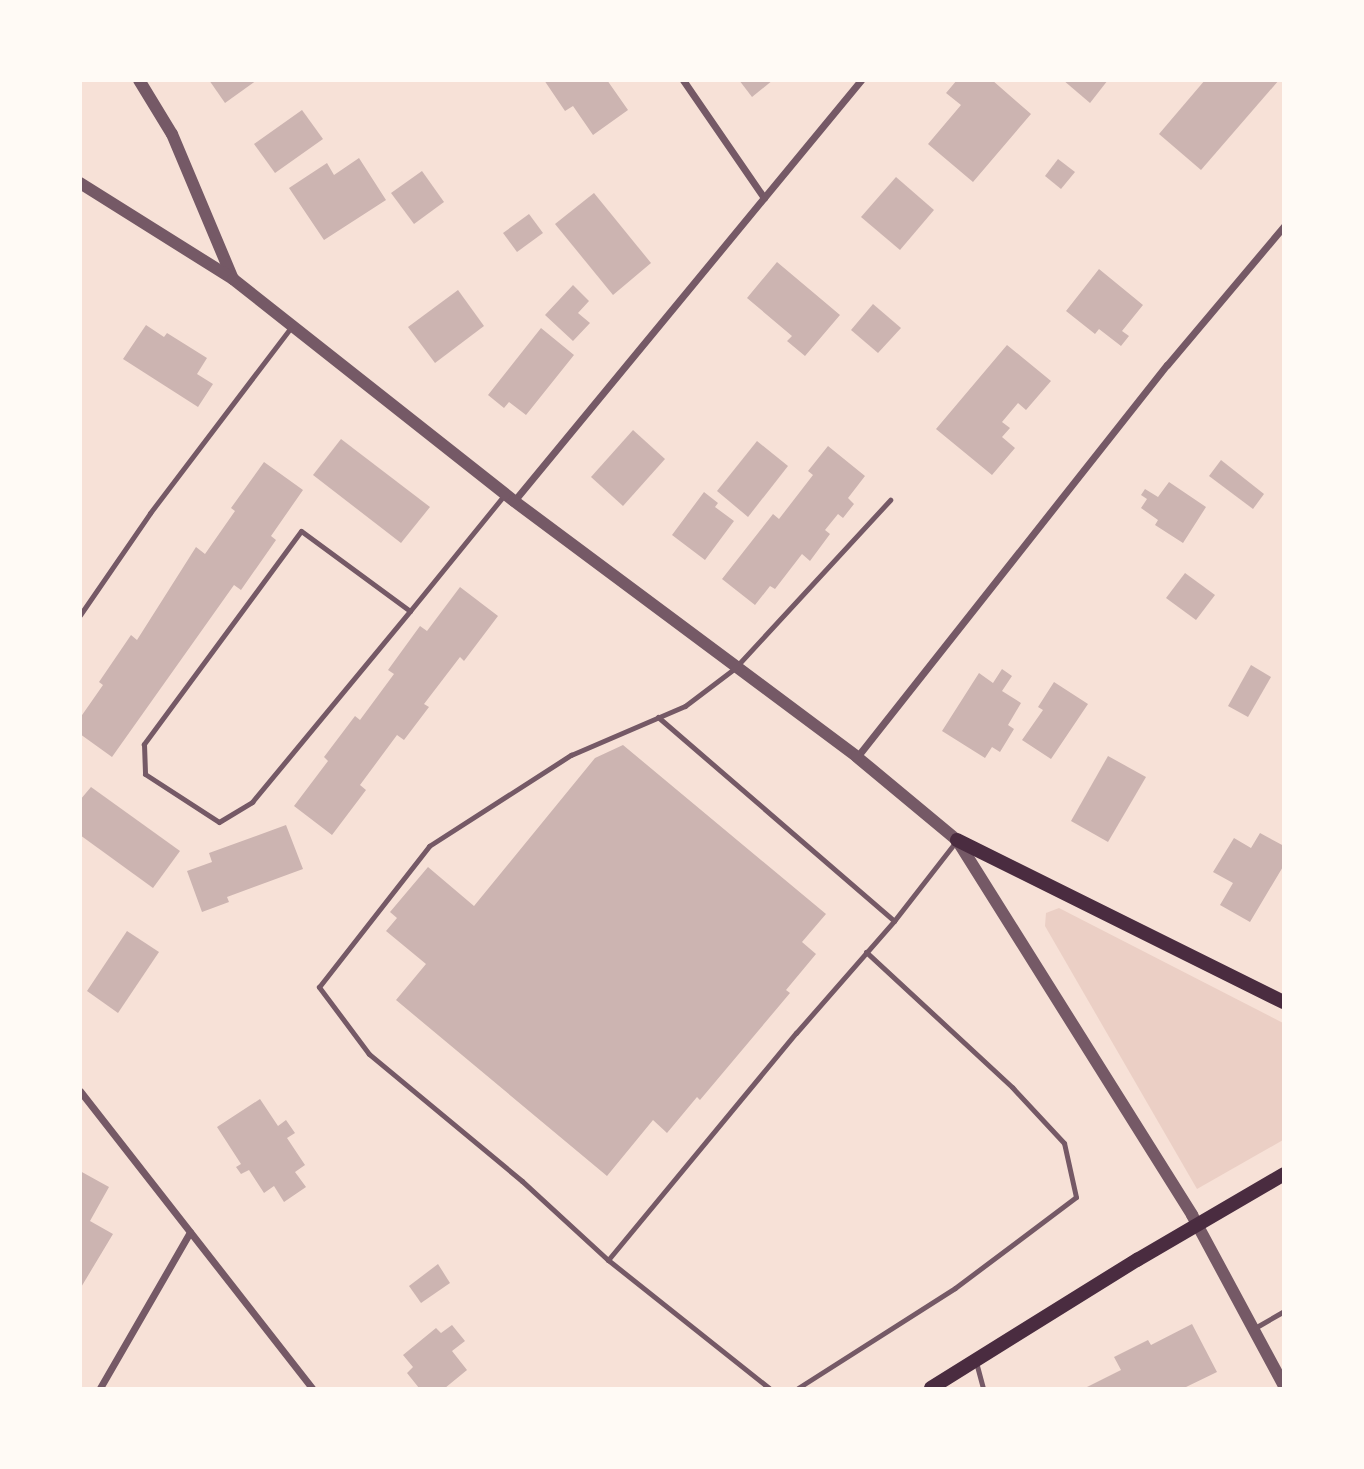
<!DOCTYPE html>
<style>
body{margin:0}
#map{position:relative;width:1364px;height:1469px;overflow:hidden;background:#f7e1d7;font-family:"Source Serif 4",serif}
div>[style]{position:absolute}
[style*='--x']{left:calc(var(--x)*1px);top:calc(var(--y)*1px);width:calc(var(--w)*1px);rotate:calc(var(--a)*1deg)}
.green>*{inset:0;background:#ebcfc5}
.building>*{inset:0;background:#ccb4b1}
.service>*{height:5px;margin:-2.5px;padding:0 2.5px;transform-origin:2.5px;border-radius:2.5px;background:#755966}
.minor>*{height:7px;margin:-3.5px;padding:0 3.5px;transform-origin:3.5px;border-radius:3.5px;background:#755966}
.tertiary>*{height:12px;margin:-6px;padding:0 6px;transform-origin:6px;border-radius:6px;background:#755966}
.secondary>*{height:14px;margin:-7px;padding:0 7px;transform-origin:7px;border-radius:7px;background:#4a2c40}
span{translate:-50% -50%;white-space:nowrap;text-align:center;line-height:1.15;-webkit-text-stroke:5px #fffaf5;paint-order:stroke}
.frame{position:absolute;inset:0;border:82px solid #fffaf5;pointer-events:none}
</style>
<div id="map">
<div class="green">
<i style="clip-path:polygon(1059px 908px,1283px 1023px,1283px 1140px,1197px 1189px,1045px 926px,1046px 913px)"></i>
</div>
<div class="building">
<i style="clip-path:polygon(209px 80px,257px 80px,225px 103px)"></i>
<i style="clip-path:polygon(544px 80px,607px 80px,628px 110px,593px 135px,573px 106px,565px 111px)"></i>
<i style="clip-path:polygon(739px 80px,773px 80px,752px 97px)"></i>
<i style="clip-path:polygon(957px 80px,992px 80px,1031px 114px,973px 182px,928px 144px,961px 105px,946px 93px)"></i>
<i style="clip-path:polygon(1063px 80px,1108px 80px,1090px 103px)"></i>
<i style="clip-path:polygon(1205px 80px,1279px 80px,1201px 170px,1159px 134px)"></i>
<i style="clip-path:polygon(302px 110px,323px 139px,275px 173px,254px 144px)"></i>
<i style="clip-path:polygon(359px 158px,386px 200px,324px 240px,289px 188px,327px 163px,334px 175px)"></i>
<i style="clip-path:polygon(1058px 159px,1075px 172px,1061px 189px,1045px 176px)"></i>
<i style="clip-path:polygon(422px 171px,444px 202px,414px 224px,391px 193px)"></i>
<i style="clip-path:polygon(896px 177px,934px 210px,900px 250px,861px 217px)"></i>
<i style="clip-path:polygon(594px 193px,651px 263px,613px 295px,555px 224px)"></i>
<i style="clip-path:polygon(529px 214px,543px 233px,517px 252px,503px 233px)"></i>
<i style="clip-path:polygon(777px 262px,840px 315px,805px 356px,787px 341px,792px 336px,747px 298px)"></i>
<i style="clip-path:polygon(1099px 269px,1143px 305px,1122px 331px,1129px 336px,1121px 346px,1099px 329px,1095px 334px,1066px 311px)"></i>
<i style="clip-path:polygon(573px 285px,589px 301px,578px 313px,590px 323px,573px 341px,545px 315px)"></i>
<i style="clip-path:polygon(458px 290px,484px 326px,435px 363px,408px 327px)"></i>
<i style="clip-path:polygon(873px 304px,901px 328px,878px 353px,851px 330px)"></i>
<i style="clip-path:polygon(146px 325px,164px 337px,167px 333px,207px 358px,197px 374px,213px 384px,198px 407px,123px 359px)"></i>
<i style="clip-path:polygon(541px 328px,574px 355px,526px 415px,509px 402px,504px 408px,488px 395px)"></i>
<i style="clip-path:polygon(1007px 345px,1051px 381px,1026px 410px,1018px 403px,1002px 422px,1010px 428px,1002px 437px,1015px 448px,992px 475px,936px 429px)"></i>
<i style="clip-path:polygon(633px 430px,665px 459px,623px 506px,591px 477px)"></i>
<i style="clip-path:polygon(341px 439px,430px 507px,401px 543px,313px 475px)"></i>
<i style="clip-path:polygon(757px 441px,788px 466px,748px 517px,717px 491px)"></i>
<i style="clip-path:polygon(828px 446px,865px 476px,848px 498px,854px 504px,843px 518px,838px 514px,825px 530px,830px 534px,810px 561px,802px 554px,775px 589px,770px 586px,755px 605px,722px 579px,773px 514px,779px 519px,813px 475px,808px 471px)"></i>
<i style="clip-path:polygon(1221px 460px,1264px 494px,1253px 509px,1209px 476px)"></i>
<i style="clip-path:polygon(264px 462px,303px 490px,271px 536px,276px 540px,241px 590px,234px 585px,112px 757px,80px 734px,80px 718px,103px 685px,99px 682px,131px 635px,137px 640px,196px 547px,205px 554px,235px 511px,231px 508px)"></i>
<i style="clip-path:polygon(1169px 482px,1206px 507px,1183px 543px,1155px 525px,1158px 520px,1141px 508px,1147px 499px,1141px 495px,1145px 489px,1158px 497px)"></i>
<i style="clip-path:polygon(704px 492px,718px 503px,715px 507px,734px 521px,705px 560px,672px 535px)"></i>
<i style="clip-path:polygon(1185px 573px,1215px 595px,1196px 620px,1166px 598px)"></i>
<i style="clip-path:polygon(460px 587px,498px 616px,464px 661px,460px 657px,424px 704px,429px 707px,404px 740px,397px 735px,360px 785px,366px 790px,332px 835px,294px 806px,328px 761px,324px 757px,355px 716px,360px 720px,394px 674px,388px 670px,420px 626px,427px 631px)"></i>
<i style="clip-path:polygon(1251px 665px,1271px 677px,1248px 717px,1228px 706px)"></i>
<i style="clip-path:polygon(1002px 669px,1012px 676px,1002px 691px,1021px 703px,1008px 725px,1014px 729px,1000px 752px,992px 747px,985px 758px,942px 731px,979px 673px,993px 683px)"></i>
<i style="clip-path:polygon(1054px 682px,1088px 704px,1051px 759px,1022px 740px,1043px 710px,1038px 707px)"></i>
<i style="clip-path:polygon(623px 745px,826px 914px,802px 942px,816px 954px,786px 990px,790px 993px,700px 1100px,697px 1097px,667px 1133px,653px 1120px,607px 1176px,396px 1000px,426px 964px,386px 931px,397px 918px,390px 912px,428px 867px,474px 906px,595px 758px)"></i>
<i style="clip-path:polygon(1108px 756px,1146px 777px,1108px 842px,1071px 821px)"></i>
<i style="clip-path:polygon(91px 787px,180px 851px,153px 888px,80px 835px,80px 800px)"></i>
<i style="clip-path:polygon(286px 825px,303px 869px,227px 897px,229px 902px,202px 912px,187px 871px,212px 862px,209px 853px)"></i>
<i style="clip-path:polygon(1260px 833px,1284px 846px,1284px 865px,1250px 922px,1220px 905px,1233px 883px,1213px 872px,1234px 838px,1251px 848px)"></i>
<i style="clip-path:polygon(127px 931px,159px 952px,118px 1013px,87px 991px)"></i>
<i style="clip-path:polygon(260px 1099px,278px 1126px,286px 1120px,295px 1133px,287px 1138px,305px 1165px,295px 1172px,306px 1187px,284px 1202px,274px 1186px,264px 1193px,249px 1170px,241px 1174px,236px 1167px,241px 1164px,217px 1127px)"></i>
<i style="clip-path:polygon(80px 1171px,109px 1187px,90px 1221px,113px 1234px,80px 1289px)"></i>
<i style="clip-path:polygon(438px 1264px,450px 1283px,421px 1303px,409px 1286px)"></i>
<i style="clip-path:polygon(1192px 1324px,1217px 1372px,1184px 1388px,1085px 1388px,1121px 1370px,1114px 1357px,1148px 1340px,1151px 1345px)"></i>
<i style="clip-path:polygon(452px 1325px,465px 1341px,452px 1351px,467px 1370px,445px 1388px,419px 1388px,407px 1373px,413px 1367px,403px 1355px,436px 1328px,441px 1333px)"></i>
</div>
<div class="service">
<i style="--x:410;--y:611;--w:135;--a:-143.7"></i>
<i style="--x:301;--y:531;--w:265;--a:126.4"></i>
<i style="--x:144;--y:744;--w:30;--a:88"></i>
<i style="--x:145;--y:774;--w:88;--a:33"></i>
<i style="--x:219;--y:822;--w:39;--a:-31"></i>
<i style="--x:252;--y:802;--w:248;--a:-50.4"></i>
<i style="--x:410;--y:611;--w:151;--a:-50.9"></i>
<i style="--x:80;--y:615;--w:124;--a:-55.5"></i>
<i style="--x:150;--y:513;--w:233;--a:-52.8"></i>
<i style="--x:658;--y:717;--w:312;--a:40.8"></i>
<i style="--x:608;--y:1260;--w:117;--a:-137.4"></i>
<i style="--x:522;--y:1181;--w:199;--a:-140.3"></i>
<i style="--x:369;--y:1054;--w:84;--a:-126.7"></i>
<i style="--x:319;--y:987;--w:179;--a:-52"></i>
<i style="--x:429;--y:846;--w:169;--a:-32.7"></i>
<i style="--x:571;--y:755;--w:124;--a:-23.3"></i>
<i style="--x:685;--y:706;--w:63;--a:-37.2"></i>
<i style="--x:735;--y:668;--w:229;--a:-47.3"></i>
<i style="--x:1253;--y:1329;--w:36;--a:-30"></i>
<i style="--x:976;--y:1362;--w:27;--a:75"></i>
<i style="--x:769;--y:1388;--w:206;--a:-141.5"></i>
<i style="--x:608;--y:1260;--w:295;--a:-50.4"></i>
<i style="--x:796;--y:1033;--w:149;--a:-48.8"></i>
<i style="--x:894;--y:921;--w:103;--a:-52.1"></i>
<i style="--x:798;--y:1388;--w:186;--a:-32.5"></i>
<i style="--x:955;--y:1288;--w:151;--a:-36.9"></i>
<i style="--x:1076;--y:1197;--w:55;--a:-102.5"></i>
<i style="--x:1064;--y:1143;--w:76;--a:-132.9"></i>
<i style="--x:1012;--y:1087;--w:199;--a:-137.2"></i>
</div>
<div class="minor">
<i style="--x:683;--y:80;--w:143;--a:55.5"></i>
<i style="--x:514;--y:501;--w:546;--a:-50.5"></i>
<i style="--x:857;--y:757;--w:500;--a:-51.7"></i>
<i style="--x:1167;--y:365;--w:182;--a:-49.9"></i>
<i style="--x:80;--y:1091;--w:377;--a:52"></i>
<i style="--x:100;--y:1388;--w:180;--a:-60"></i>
</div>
<div class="tertiary">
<i style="--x:139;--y:80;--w:63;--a:58.6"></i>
<i style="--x:172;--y:134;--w:157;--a:67.2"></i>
<i style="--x:80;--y:183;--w:181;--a:32.1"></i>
<i style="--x:233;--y:279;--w:358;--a:38.3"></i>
<i style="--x:514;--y:501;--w:428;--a:36.7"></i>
<i style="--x:857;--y:757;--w:130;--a:39.7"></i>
<i style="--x:957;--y:840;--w:443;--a:57.9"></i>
<i style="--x:1192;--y:1215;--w:194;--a:61.7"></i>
</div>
<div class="secondary">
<i style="--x:957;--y:840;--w:365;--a:26.4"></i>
<i style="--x:931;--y:1388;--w:243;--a:-31.9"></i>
<i style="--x:1137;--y:1260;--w:170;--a:-30.3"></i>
</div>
<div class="frame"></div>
</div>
